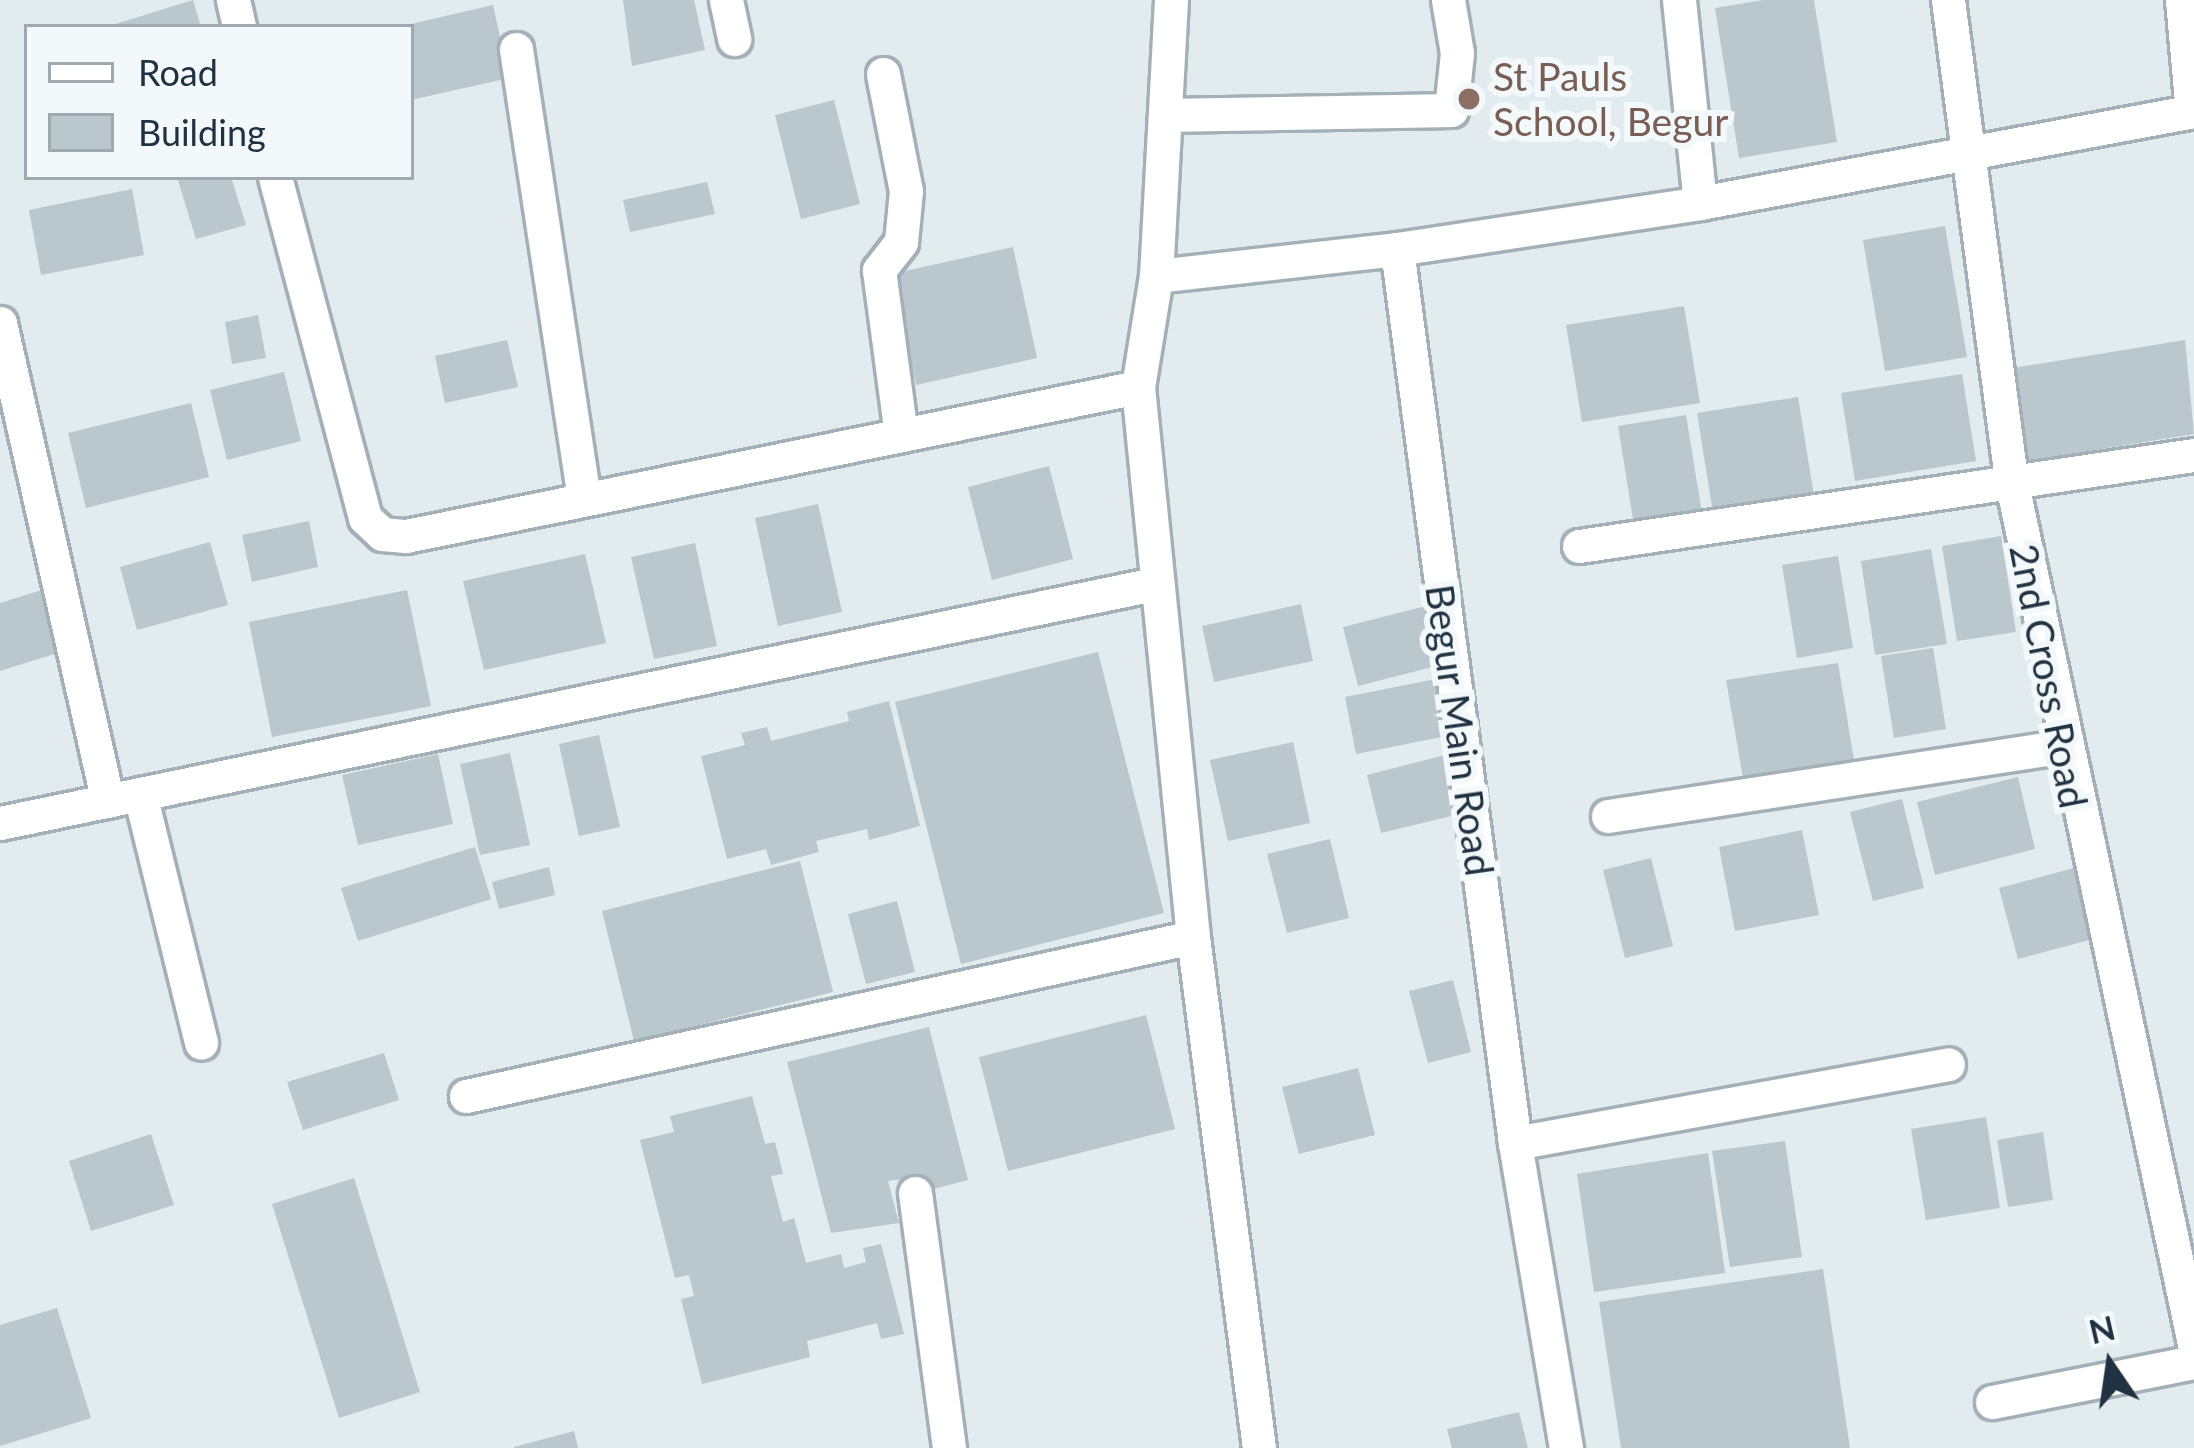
<!DOCTYPE html>
<style>
body{margin:0}
#map{position:relative;width:2194px;height:1448px;overflow:hidden;background:#e2ebee;font-family:Lato,sans-serif}
div>[style]{position:absolute}
[style*='--x']{left:calc(var(--x)*1px);top:calc(var(--y)*1px);width:calc(var(--w)*1px);rotate:calc(var(--a)*1deg)}
.building>*{inset:0;background:#bac7cc}
.roads{filter:drop-shadow(3px 0 #a4b0b7) drop-shadow(-3px 0 #a4b0b7) drop-shadow(0 3px #a4b0b7) drop-shadow(0 -3px #a4b0b7)}
.minor>*{height:33px;margin:-16.5px;padding:0 16.5px;transform-origin:16.5px;border-radius:16.5px;background:#fff}
.tertiary>*{height:33px;margin:-16.5px;padding:0 16.5px;transform-origin:16.5px;border-radius:16.5px;background:#fff}
.dots>*{width:33px;height:33px;translate:-50% -50%;box-sizing:border-box;border:6px solid #f3f8fa;border-radius:50%}
span{translate:-50% -50%;white-space:nowrap;text-align:center;line-height:1.15;-webkit-text-stroke:12px #f3f8fa;paint-order:stroke}
.education-label{font-size:39px;color:#785e54}
.left{translate:0 -50%;text-align:left}
.street-label{font-size:39px;color:#203241}
.legend{position:absolute;left:24px;top:24px;width:390px;height:156px;box-sizing:border-box;background:#f3f8fa;border:3px solid #9fa9b0;margin:0;padding:15px 21px;list-style:none;font-size:36px;color:#203241}
.legend li{display:flex;align-items:center;gap:24px;height:60px}
.legend b{width:60px;border:3px solid #9fa9b0}
.north{position:absolute;left:2050px;top:1304px;width:120px;height:120px;-webkit-text-stroke:9px #f3f8fa;paint-order:stroke;rotate:347deg;font-size:33px;font-weight:700;line-height:48px;text-align:center;color:#203241}
.north::after{content:'';display:block;margin:auto;width:42px;height:54px;background:#203241;clip-path:polygon(50% 0,100% 100%,50% 72%,0 100%)}
</style>
<div id="map">
<div class="building">
<i style="clip-path:polygon(193px 0,201px 27px,109px 27px,109px 26px)"></i>
<i style="clip-path:polygon(623px 0,694px 0,705px 50px,632px 66px)"></i>
<i style="clip-path:polygon(1763px 0,1814px 0,1837px 142px,1739px 158px,1715px 8px)"></i>
<i style="clip-path:polygon(493px 5px,509px 78px,411px 100px,411px 24px)"></i>
<i style="clip-path:polygon(834px 100px,860px 204px,801px 219px,775px 115px)"></i>
<i style="clip-path:polygon(177px 177px,231px 177px,246px 225px,196px 239px)"></i>
<i style="clip-path:polygon(707px 182px,715px 214px,630px 232px,623px 200px)"></i>
<i style="clip-path:polygon(132px 189px,144px 255px,41px 275px,29px 210px)"></i>
<i style="clip-path:polygon(1945px 226px,1967px 357px,1885px 371px,1863px 240px)"></i>
<i style="clip-path:polygon(1013px 247px,1037px 358px,916px 385px,892px 274px)"></i>
<i style="clip-path:polygon(1684px 306px,1700px 403px,1582px 422px,1566px 325px)"></i>
<i style="clip-path:polygon(258px 315px,266px 358px,232px 364px,225px 322px)"></i>
<i style="clip-path:polygon(507px 340px,518px 387px,445px 403px,435px 356px)"></i>
<i style="clip-path:polygon(2185px 340px,2194px 434px,2028px 461px,2013px 368px)"></i>
<i style="clip-path:polygon(284px 372px,301px 441px,227px 460px,210px 390px)"></i>
<i style="clip-path:polygon(1962px 374px,1976px 461px,1855px 481px,1841px 393px)"></i>
<i style="clip-path:polygon(1798px 397px,1814px 496px,1713px 513px,1697px 413px)"></i>
<i style="clip-path:polygon(191px 403px,209px 477px,86px 508px,68px 433px)"></i>
<i style="clip-path:polygon(1686px 415px,1702px 513px,1634px 525px,1618px 426px)"></i>
<i style="clip-path:polygon(1049px 466px,1073px 559px,992px 580px,968px 487px)"></i>
<i style="clip-path:polygon(818px 504px,842px 612px,778px 626px,755px 518px)"></i>
<i style="clip-path:polygon(309px 521px,318px 567px,252px 582px,242px 535px)"></i>
<i style="clip-path:polygon(2001px 536px,2016px 632px,1957px 641px,1942px 546px)"></i>
<i style="clip-path:polygon(210px 542px,228px 605px,137px 630px,120px 567px)"></i>
<i style="clip-path:polygon(695px 543px,717px 646px,654px 659px,631px 557px)"></i>
<i style="clip-path:polygon(1931px 549px,1947px 644px,1875px 655px,1861px 561px)"></i>
<i style="clip-path:polygon(585px 554px,606px 643px,484px 670px,463px 581px)"></i>
<i style="clip-path:polygon(1838px 556px,1853px 648px,1797px 658px,1782px 565px)"></i>
<i style="clip-path:polygon(48px 588px,67px 650px,0 671px,0 603px)"></i>
<i style="clip-path:polygon(407px 590px,431px 706px,272px 737px,249px 622px)"></i>
<i style="clip-path:polygon(1301px 604px,1313px 661px,1214px 682px,1202px 626px)"></i>
<i style="clip-path:polygon(1426px 606px,1440px 665px,1358px 686px,1343px 627px)"></i>
<i style="clip-path:polygon(1933px 648px,1946px 729px,1894px 738px,1881px 656px)"></i>
<i style="clip-path:polygon(1098px 652px,1164px 913px,961px 964px,895px 702px)"></i>
<i style="clip-path:polygon(1838px 663px,1854px 760px,1743px 778px,1726px 680px)"></i>
<i style="clip-path:polygon(1436px 679px,1447px 736px,1356px 754px,1345px 697px)"></i>
<i style="clip-path:polygon(889px 701px,920px 826px,869px 840px,867px 829px,816px 841px,819px 852px,771px 865px,766px 849px,727px 859px,701px 756px,745px 745px,741px 733px,767px 727px,771px 741px,849px 721px,847px 712px)"></i>
<i style="clip-path:polygon(599px 735px,620px 827px,579px 836px,559px 744px)"></i>
<i style="clip-path:polygon(1293px 742px,1310px 823px,1228px 841px,1210px 760px)"></i>
<i style="clip-path:polygon(510px 753px,530px 845px,480px 855px,460px 764px)"></i>
<i style="clip-path:polygon(1453px 753px,1468px 812px,1381px 833px,1367px 775px)"></i>
<i style="clip-path:polygon(438px 754px,453px 824px,358px 845px,342px 775px)"></i>
<i style="clip-path:polygon(2018px 777px,2035px 849px,1935px 875px,1917px 802px)"></i>
<i style="clip-path:polygon(1902px 799px,1924px 888px,1873px 901px,1850px 812px)"></i>
<i style="clip-path:polygon(1802px 830px,1819px 915px,1735px 931px,1719px 847px)"></i>
<i style="clip-path:polygon(1330px 839px,1349px 918px,1287px 933px,1267px 854px)"></i>
<i style="clip-path:polygon(475px 847px,491px 899px,358px 941px,341px 888px)"></i>
<i style="clip-path:polygon(1651px 858px,1673px 946px,1625px 958px,1603px 870px)"></i>
<i style="clip-path:polygon(800px 861px,833px 992px,634px 1041px,602px 911px)"></i>
<i style="clip-path:polygon(549px 867px,555px 895px,499px 909px,492px 882px)"></i>
<i style="clip-path:polygon(2074px 868px,2093px 939px,2018px 959px,1999px 888px)"></i>
<i style="clip-path:polygon(897px 901px,915px 972px,866px 984px,848px 914px)"></i>
<i style="clip-path:polygon(1453px 980px,1471px 1052px,1428px 1063px,1409px 991px)"></i>
<i style="clip-path:polygon(1146px 1015px,1175px 1129px,1008px 1171px,979px 1057px)"></i>
<i style="clip-path:polygon(929px 1027px,968px 1180px,926px 1191px,925px 1176px,888px 1181px,899px 1223px,831px 1233px,787px 1062px)"></i>
<i style="clip-path:polygon(384px 1053px,399px 1100px,303px 1130px,287px 1082px)"></i>
<i style="clip-path:polygon(1358px 1068px,1375px 1135px,1299px 1154px,1282px 1087px)"></i>
<i style="clip-path:polygon(752px 1096px,765px 1144px,775px 1142px,783px 1174px,771px 1176px,783px 1222px,794px 1218px,806px 1263px,841px 1254px,844px 1268px,866px 1262px,863px 1248px,881px 1244px,904px 1334px,881px 1339px,877px 1323px,807px 1341px,810px 1357px,702px 1384px,681px 1299px,694px 1296px,689px 1275px,675px 1278px,640px 1140px,674px 1132px,670px 1116px)"></i>
<i style="clip-path:polygon(1986px 1117px,2000px 1208px,1926px 1220px,1911px 1129px)"></i>
<i style="clip-path:polygon(2043px 1132px,2053px 1200px,2008px 1207px,1997px 1140px)"></i>
<i style="clip-path:polygon(151px 1134px,174px 1205px,91px 1231px,69px 1161px)"></i>
<i style="clip-path:polygon(1785px 1141px,1802px 1257px,1730px 1267px,1712px 1151px)"></i>
<i style="clip-path:polygon(1708px 1153px,1725px 1273px,1594px 1292px,1577px 1174px)"></i>
<i style="clip-path:polygon(354px 1178px,420px 1392px,339px 1418px,272px 1204px)"></i>
<i style="clip-path:polygon(1823px 1269px,1850px 1448px,1621px 1448px,1599px 1302px)"></i>
<i style="clip-path:polygon(57px 1308px,91px 1418px,0 1446px,0 1325px)"></i>
<i style="clip-path:polygon(1519px 1412px,1528px 1448px,1452px 1448px,1447px 1429px)"></i>
<i style="clip-path:polygon(574px 1431px,578px 1448px,514px 1448px,514px 1447px)"></i>
</div>
<div class="roads">
<div class="minor">
<i style="--x:233;--y:0;--w:28;--a:77"></i>
<i style="--x:726;--y:0;--w:40;--a:78"></i>
<i style="--x:1679;--y:0;--w:204;--a:84.1"></i>
<i style="--x:1948;--y:0;--w:483;--a:82.5"></i>
<i style="--x:2011;--y:479;--w:884;--a:78.05"></i>
<i style="--x:2182;--y:0;--w:111;--a:84.9"></i>
<i style="--x:516;--y:49;--w:453;--a:81.4"></i>
<i style="--x:883;--y:74;--w:119;--a:78.9"></i>
<i style="--x:906;--y:191;--w:51;--a:95.6"></i>
<i style="--x:901;--y:242;--w:36;--a:128"></i>
<i style="--x:879;--y:270;--w:165;--a:82.4"></i>
<i style="--x:1167;--y:115;--w:284;--a:-1"></i>
<i style="--x:1451;--y:110;--w:57;--a:-84"></i>
<i style="--x:1457;--y:53;--w:54;--a:-99.6"></i>
<i style="--x:275;--y:177;--w:353;--a:75.2"></i>
<i style="--x:365;--y:518;--w:23;--a:43"></i>
<i style="--x:382;--y:534;--w:24;--a:5"></i>
<i style="--x:406;--y:536;--w:747;--a:-11.51"></i>
<i style="--x:1397;--y:249;--w:306;--a:-8.6"></i>
<i style="--x:1700;--y:203;--w:502;--a:-10.55"></i>
<i style="--x:1156;--y:276;--w:243;--a:-6.4"></i>
<i style="--x:1397;--y:249;--w:902;--a:82.48"></i>
<i style="--x:1515;--y:1143;--w:309;--a:80.5"></i>
<i style="--x:0;--y:323;--w:490;--a:77.3"></i>
<i style="--x:1579;--y:546;--w:622;--a:-8.42"></i>
<i style="--x:140;--y:794;--w:256;--a:76.2"></i>
<i style="--x:1608;--y:816;--w:460;--a:-8.7"></i>
<i style="--x:0;--y:823;--w:1178;--a:-11.7"></i>
<i style="--x:466;--y:1096;--w:744;--a:-12.34"></i>
<i style="--x:1515;--y:1143;--w:440;--a:-10.3"></i>
<i style="--x:915;--y:1193;--w:257;--a:82.4"></i>
<i style="--x:1992;--y:1402;--w:206;--a:-11.2"></i>
</div>
<div class="tertiary">
<i style="--x:1171;--y:0;--w:276;--a:93.1"></i>
<i style="--x:1156;--y:276;--w:112;--a:99.2"></i>
<i style="--x:1138;--y:387;--w:553;--a:84.29"></i>
<i style="--x:1193;--y:937;--w:515;--a:82.64"></i>
</div>
</div>
<div class="dots">
<i style="left:1469px;top:99px;background:#8d6e63"></i>
</div>
<div class="education-label">
<span class="left" style="left:1493px;top:99px">St Pauls<br>School, Begur</span>
</div>
<div class="street-label">
<span style="left:2049px;top:676px;rotate:79deg">2nd Cross Road</span>
<span style="left:1460px;top:730px;rotate:82deg">Begur Main Road</span>
</div>
<ul class="legend">
<li><b style="height:15px;background:#fff"></b>Road</li>
<li><b style="height:33px;background:#bac7cc"></b>Building</li>
</ul>
<div class="north">N</div>
</div>
